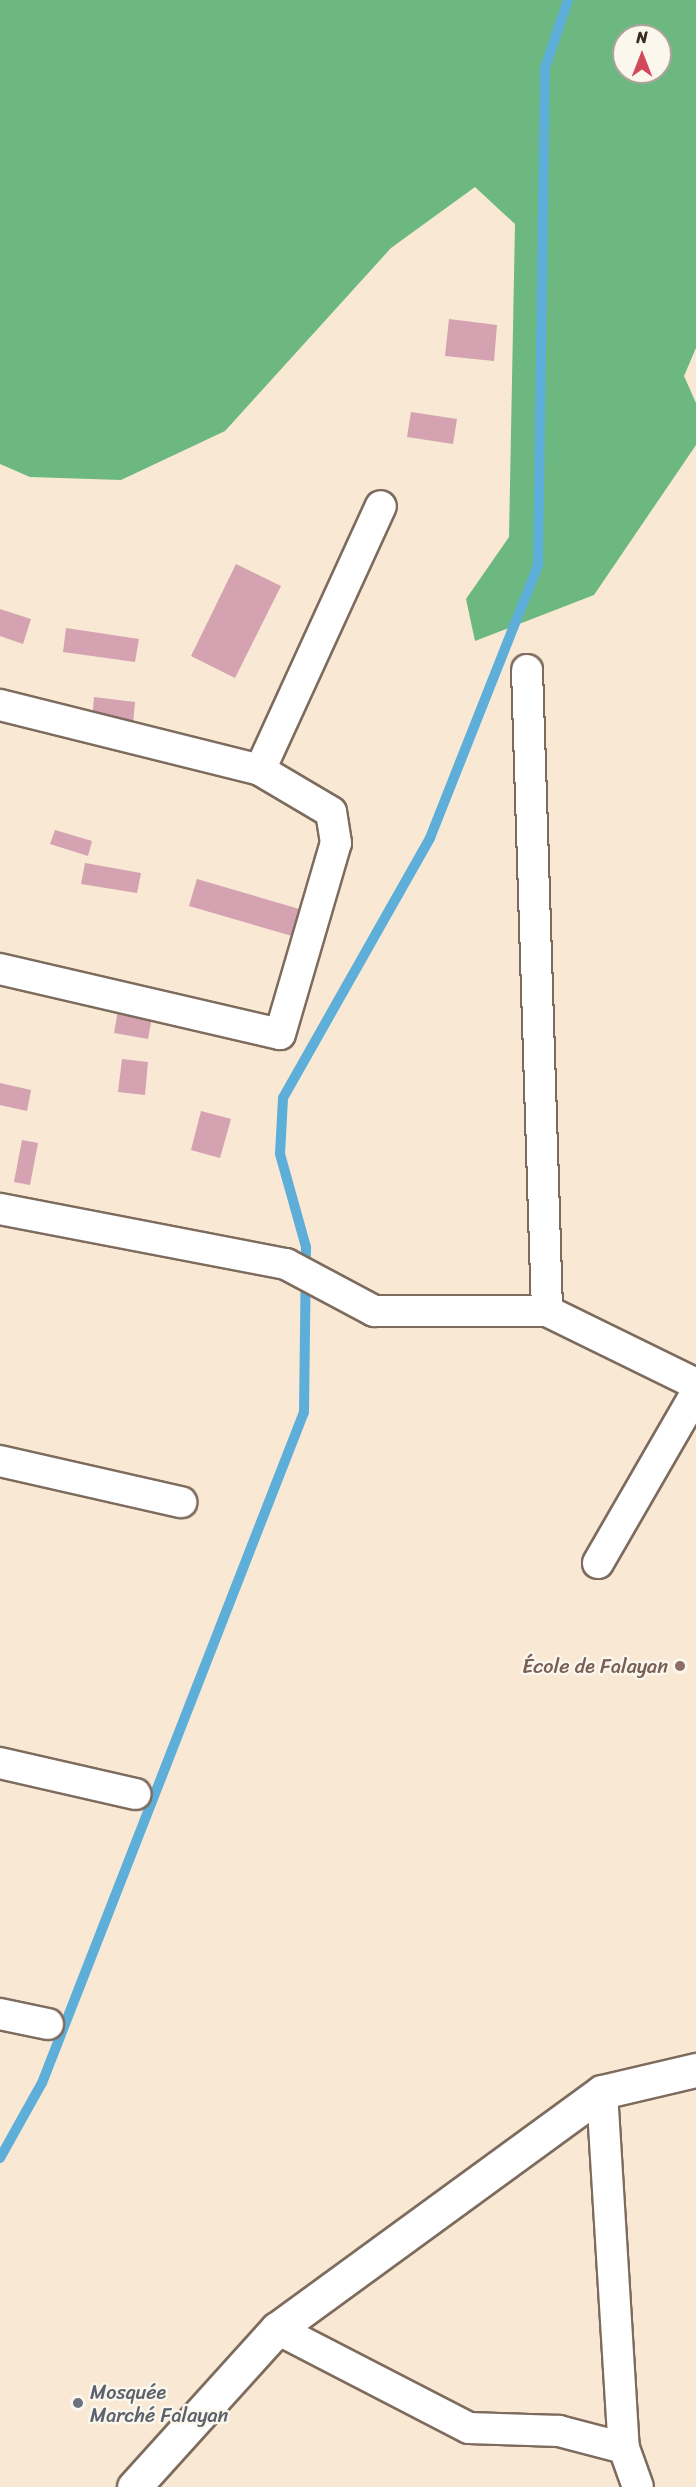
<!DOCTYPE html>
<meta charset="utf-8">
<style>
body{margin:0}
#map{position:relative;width:696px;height:2487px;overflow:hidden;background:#f8e8d4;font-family:Sriracha,sans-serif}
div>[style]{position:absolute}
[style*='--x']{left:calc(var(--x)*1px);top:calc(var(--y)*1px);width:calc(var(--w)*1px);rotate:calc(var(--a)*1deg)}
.forest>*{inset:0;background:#6cb880}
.stream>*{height:10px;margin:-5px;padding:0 5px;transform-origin:5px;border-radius:5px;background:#5daed8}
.building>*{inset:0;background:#d5a2b1}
.roads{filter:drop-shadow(2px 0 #7d6c5e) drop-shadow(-2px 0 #7d6c5e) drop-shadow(0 2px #7d6c5e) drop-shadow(0 -2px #7d6c5e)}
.minor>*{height:30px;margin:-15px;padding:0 15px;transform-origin:15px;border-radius:15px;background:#fff}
.tertiary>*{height:33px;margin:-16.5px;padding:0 16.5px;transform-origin:16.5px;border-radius:16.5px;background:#fff}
.dots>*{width:16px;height:16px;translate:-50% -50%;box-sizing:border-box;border:3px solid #fbf7ec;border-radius:50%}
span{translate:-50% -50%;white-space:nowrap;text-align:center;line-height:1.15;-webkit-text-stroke:5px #fbf7ec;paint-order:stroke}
.education-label{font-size:20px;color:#785e54}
.right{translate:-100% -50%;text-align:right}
.worship-label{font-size:20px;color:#5b616d}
.left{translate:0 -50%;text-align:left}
.north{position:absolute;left:612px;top:24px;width:60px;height:60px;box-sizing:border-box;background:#fbf7ec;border:2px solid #aea59a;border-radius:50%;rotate:0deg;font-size:16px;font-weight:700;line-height:24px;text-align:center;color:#3b2a1e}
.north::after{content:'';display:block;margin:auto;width:21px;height:27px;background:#d1495b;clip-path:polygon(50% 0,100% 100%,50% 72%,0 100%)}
</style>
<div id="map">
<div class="forest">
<i style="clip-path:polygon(evenodd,0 0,696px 0,696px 348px,684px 376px,696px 403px,696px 445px,594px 595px,475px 641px,466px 599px,509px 537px,515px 224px,475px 187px,391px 248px,225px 431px,121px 480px,30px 477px,0 464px,0 0,624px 36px,660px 36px,660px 72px,624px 72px,624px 36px)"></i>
</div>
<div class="stream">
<i style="--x:0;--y:2158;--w:86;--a:-60.8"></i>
<i style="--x:42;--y:2083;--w:720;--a:-68.67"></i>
<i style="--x:304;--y:1412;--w:165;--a:-89.3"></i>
<i style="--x:306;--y:1247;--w:97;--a:-105.6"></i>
<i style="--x:280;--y:1154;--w:56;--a:-86.9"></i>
<i style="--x:283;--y:1098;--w:299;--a:-60.5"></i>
<i style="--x:430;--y:838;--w:294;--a:-68.4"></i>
<i style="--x:538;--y:565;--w:497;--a:-89.2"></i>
<i style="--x:545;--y:68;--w:72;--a:-71.3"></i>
</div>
<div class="building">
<i style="clip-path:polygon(449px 319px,497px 325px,494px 361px,445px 356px)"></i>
<i style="clip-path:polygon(411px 412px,457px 419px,453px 444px,407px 437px)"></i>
<i style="clip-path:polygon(236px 564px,281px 586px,235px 678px,191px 656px)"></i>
<i style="clip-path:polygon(0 609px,31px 619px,23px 644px,0 636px)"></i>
<i style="clip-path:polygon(66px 628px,139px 639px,135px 662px,63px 652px)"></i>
<i style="clip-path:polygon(94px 697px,135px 702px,133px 724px,92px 719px)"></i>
<i style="clip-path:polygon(55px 830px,92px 841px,88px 856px,50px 844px)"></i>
<i style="clip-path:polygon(85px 863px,141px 873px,137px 893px,81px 884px)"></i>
<i style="clip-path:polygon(197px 879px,306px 911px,299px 938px,189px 906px)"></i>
<i style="clip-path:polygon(118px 1010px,152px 1017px,148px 1039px,114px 1033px)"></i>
<i style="clip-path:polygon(122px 1059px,148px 1062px,145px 1095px,118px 1092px)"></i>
<i style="clip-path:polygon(0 1083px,31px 1090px,27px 1111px,0 1105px)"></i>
<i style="clip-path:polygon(201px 1111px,231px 1119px,220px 1158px,191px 1150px)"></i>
<i style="clip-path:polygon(22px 1140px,38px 1143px,30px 1185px,14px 1182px)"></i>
</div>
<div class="roads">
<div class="minor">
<i style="--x:527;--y:670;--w:641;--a:88.21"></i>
<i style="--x:0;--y:705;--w:268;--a:14"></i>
<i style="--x:0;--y:969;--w:287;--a:13.1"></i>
<i style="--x:280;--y:1034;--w:199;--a:-73.7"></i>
<i style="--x:336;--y:843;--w:31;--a:-99"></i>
<i style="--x:331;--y:812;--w:82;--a:-149.4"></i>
<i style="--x:260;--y:770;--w:290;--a:-65.4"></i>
<i style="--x:0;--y:1209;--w:291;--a:10.9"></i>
<i style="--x:286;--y:1264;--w:100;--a:28.1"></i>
<i style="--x:374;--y:1311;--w:173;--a:0"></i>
<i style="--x:547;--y:1311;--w:166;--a:26.1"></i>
<i style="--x:0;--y:1461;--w:186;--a:12.8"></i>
<i style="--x:598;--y:1563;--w:196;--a:-60"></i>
<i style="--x:0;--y:1763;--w:139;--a:12.9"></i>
<i style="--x:0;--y:2014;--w:49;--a:11.8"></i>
<i style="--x:602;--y:2092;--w:357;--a:86.5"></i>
<i style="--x:624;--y:2448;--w:41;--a:70.3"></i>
<i style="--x:277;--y:2329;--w:216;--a:27.3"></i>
<i style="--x:469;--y:2428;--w:90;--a:1.9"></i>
<i style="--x:559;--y:2431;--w:67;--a:14.7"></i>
</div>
<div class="tertiary">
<i style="--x:134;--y:2487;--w:213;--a:-47.9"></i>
<i style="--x:277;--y:2329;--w:402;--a:-36.1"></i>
<i style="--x:602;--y:2092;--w:97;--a:-13.2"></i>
</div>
</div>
<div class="dots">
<i style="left:680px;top:1666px;background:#8d6e63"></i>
<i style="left:78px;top:2403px;background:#6b7280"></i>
</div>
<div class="education-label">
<span class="right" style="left:668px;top:1666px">École de Falayan</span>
</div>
<div class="worship-label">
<span class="left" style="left:90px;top:2404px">Mosquée<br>Marché Falayan</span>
</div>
<div class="north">N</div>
</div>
